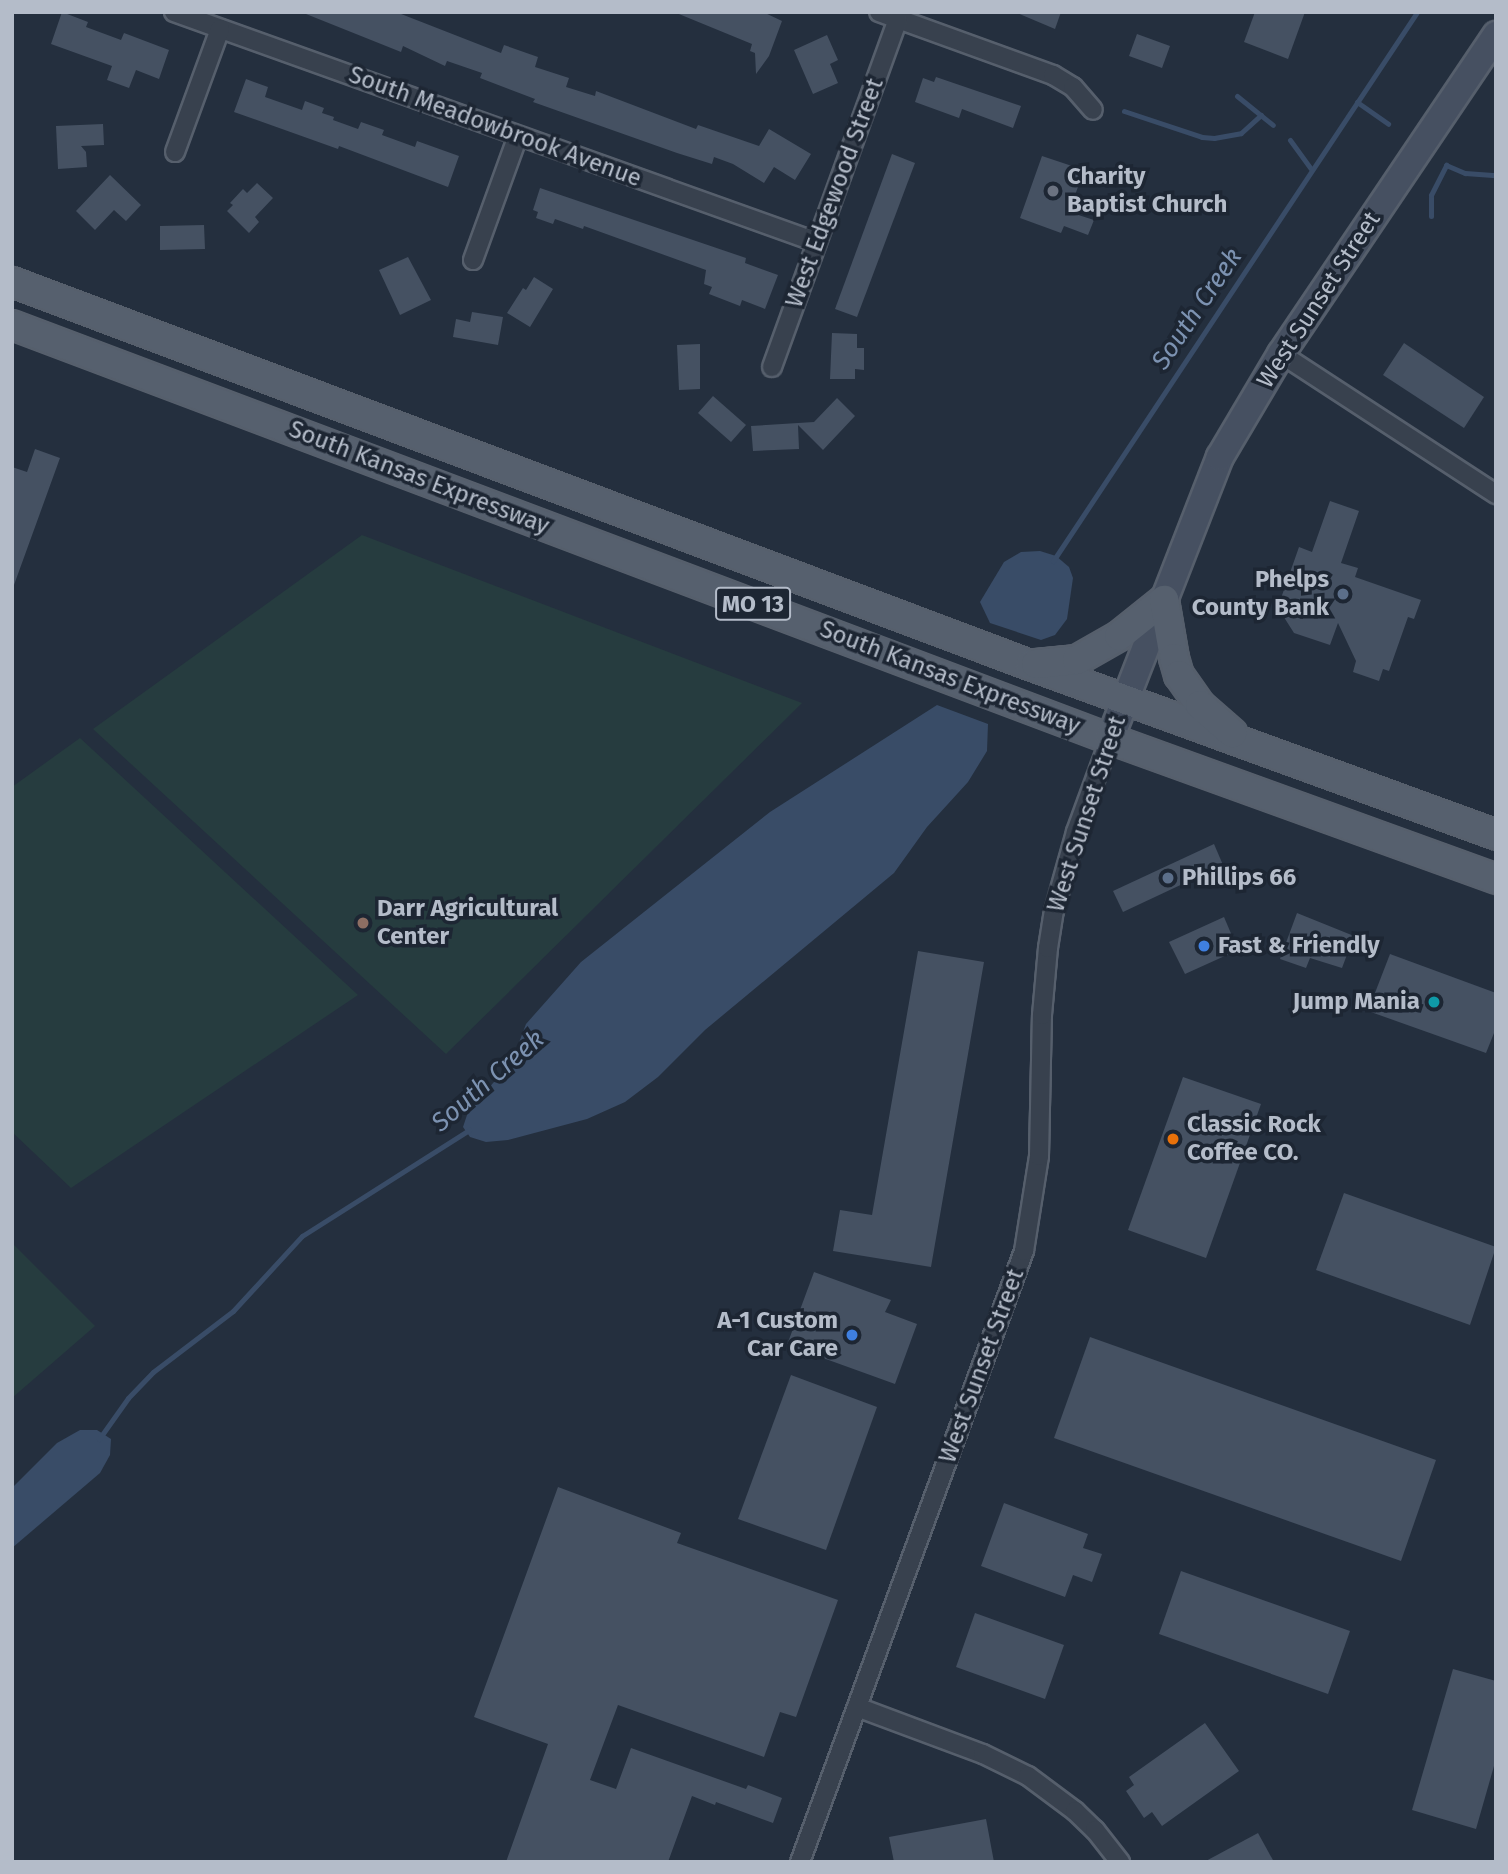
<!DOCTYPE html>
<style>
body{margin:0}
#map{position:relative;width:1508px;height:1874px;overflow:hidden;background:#242f3e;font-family:"Fira Sans",sans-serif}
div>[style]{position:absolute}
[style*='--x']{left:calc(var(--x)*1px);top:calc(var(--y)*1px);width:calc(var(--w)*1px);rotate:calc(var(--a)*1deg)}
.green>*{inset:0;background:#263c3f}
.water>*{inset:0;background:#394c67}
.stream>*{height:5px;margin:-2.5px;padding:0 2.5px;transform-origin:2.5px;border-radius:2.5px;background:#394c67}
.building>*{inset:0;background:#455162}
.roads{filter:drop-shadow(2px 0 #565f6c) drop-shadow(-2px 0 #565f6c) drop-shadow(0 2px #565f6c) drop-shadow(0 -2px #565f6c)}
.minor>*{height:18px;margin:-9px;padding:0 9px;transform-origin:9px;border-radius:9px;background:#38414e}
.secondary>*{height:26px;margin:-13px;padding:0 13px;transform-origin:13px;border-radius:13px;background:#465061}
.primary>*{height:28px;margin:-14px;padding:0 14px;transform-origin:14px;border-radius:14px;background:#56606e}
.dots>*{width:19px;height:19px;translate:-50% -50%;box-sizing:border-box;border:4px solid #1d2633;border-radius:50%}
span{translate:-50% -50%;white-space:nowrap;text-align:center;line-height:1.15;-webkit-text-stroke:7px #1d2633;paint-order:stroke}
.shield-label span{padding:2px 5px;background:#1d2633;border:2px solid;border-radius:5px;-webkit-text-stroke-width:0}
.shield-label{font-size:23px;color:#b4bcc9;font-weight:700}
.street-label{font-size:24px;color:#b4bcc9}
.poi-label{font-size:24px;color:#b4bcc9;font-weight:700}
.left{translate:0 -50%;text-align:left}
.right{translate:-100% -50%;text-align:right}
.water-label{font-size:26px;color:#7c92b1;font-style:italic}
.frame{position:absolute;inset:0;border:14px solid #b4bcc9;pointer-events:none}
</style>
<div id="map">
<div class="green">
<i style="clip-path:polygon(362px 535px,802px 703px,446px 1054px,93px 729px)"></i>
<i style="clip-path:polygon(80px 738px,358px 995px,71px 1188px,12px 1132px,12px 787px)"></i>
<i style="clip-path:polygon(12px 1243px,95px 1326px,12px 1398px)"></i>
</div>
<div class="water">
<i style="clip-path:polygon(1040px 551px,1056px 556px,1069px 567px,1073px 578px,1067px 619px,1055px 635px,1041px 640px,990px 623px,980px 602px,1004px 562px,1021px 552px)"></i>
<i style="clip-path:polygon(937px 705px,988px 724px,987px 751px,968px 782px,927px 827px,894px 873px,705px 1030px,658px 1077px,625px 1102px,587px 1119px,508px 1140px,486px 1142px,470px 1137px,463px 1127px,468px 1112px,500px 1075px,515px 1053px,526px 1024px,581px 962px,770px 812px)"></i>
<i style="clip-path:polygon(80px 1430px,97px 1430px,111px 1439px,110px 1455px,100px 1473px,12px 1548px,12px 1488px,57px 1443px)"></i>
</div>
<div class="stream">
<i style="--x:1237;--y:96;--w:46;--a:38.9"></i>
<i style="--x:1357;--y:102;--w:38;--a:35"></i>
<i style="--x:1124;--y:111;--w:82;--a:18.4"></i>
<i style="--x:1202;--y:137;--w:12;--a:5"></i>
<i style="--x:1214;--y:138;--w:27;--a:-10"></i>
<i style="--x:1241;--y:133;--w:27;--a:-42"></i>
<i style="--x:1290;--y:140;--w:36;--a:54"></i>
<i style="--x:1431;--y:216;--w:21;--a:-90"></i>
<i style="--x:1431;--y:195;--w:34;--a:-63"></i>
<i style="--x:1446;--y:165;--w:21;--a:23"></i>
<i style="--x:1465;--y:173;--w:31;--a:4"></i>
<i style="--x:1053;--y:561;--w:659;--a:-56.45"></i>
<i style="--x:99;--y:1439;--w:50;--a:-54.7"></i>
<i style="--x:128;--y:1398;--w:36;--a:-46"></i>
<i style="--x:153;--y:1372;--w:101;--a:-37.3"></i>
<i style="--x:233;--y:1311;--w:102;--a:-47.4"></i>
<i style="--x:302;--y:1236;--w:198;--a:-32.4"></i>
</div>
<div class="building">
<i style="clip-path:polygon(62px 12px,88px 22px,86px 27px,121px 40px,124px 33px,169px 50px,159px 79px,136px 70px,129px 88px,107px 80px,112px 66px,51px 44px)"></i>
<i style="clip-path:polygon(301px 12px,396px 12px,501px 53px,504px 45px,538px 57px,535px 67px,569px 78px,566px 87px,595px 96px,596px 91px,696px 129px,698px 125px,759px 146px,769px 129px,811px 154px,795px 180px,774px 167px,764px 183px,733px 164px,714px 157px,712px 164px,677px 153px,533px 102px,535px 99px,480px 78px,482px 73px,447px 61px,445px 66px,403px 46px,401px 52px)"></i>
<i style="clip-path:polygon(674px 12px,763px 12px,782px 21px,769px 56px,756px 74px,755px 53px,750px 51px,752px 44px)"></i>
<i style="clip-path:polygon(1015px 12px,1061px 12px,1055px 29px)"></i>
<i style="clip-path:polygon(1255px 12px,1305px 12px,1288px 59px,1244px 42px)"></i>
<i style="clip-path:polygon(1137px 34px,1170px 46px,1162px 68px,1129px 56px)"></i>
<i style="clip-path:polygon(827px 35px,838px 60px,830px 64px,838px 83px,813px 94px,794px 50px)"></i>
<i style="clip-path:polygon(936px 77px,1021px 106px,1013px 128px,962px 109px,959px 118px,915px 102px,923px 78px,934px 82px)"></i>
<i style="clip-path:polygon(246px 79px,268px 87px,265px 97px,302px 110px,305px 101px,324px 108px,322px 113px,334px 117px,333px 120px,358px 129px,361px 122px,384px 130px,382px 135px,415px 147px,417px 141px,459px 156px,448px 187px,339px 146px,338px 149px,234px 112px)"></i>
<i style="clip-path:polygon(103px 124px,104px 145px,81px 146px,86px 152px,87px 167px,58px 169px,56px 126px)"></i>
<i style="clip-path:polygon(892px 154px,915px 163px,857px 317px,835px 309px)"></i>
<i style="clip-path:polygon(1042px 156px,1084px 170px,1069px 212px,1094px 220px,1088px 235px,1064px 226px,1061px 233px,1020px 218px)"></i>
<i style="clip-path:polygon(110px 175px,141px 205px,126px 221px,114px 210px,95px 230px,76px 211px)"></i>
<i style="clip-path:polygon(257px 183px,273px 198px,255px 217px,259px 222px,249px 233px,227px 211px,233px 205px,230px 203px,243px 189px,247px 193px)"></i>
<i style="clip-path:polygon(540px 188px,746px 258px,745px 263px,778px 275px,765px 309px,742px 300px,740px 306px,709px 294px,712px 287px,704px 284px,706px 270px,584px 226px,583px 229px,555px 219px,553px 224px,536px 218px,538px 212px,533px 210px)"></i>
<i style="clip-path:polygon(204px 225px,205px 249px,160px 250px,160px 226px)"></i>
<i style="clip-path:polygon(408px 257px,431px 300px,400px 315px,379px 270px)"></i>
<i style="clip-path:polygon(534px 277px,553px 289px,530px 327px,507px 313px,523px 288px,526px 290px)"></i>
<i style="clip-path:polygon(472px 312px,503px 317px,498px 345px,453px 337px,456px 319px,470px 322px)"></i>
<i style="clip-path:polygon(832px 333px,857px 334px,857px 348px,864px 348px,864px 370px,855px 369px,855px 379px,830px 379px)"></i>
<i style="clip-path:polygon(1404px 343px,1484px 397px,1464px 428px,1383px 375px)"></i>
<i style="clip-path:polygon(700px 344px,700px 389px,679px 390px,677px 345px)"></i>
<i style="clip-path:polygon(713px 396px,746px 425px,731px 442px,698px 413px)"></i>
<i style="clip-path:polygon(837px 398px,855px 416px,823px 450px,798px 425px,799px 449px,753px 451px,751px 426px,814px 422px)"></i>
<i style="clip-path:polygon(35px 449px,60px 458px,14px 585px,12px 467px,27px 472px)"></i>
<i style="clip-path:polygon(1330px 501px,1359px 511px,1341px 563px,1358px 568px,1355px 577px,1421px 600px,1414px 619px,1408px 617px,1389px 671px,1383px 669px,1379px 681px,1353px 672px,1356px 661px,1338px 623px,1330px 645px,1294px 633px,1280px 611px,1283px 602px,1280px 601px,1299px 547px,1312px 552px)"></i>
<i style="clip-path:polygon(1214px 844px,1223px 865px,1123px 912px,1113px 891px)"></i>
<i style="clip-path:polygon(1297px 913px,1354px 936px,1342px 968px,1310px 958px,1306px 968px,1280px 959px)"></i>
<i style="clip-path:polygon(1224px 917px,1238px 950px,1185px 974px,1169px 942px)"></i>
<i style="clip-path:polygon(918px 951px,984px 962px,931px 1267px,833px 1251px,840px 1210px,872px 1215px)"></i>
<i style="clip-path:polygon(1390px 954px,1496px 993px,1496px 1028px,1486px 1053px,1368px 1011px)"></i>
<i style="clip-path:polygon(1183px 1077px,1261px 1104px,1206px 1258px,1128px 1230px)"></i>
<i style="clip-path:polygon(1344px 1193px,1496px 1247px,1470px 1325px,1316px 1270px)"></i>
<i style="clip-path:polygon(814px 1272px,891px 1300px,885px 1312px,917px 1324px,895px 1384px,787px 1345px)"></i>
<i style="clip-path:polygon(1090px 1337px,1436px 1460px,1401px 1561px,1054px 1438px)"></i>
<i style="clip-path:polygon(791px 1375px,877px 1407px,826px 1550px,738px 1519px)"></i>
<i style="clip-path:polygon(558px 1487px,681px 1533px,677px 1543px,838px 1600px,796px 1717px,780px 1712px,764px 1757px,618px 1705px,590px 1780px,616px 1789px,631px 1748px,746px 1789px,748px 1785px,782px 1798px,773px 1823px,716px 1802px,715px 1805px,692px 1796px,668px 1862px,506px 1862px,548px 1744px,474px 1717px)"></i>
<i style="clip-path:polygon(1004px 1503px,1088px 1534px,1083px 1548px,1102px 1554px,1092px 1582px,1073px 1575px,1065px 1597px,981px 1566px)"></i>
<i style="clip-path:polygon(1181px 1571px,1350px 1631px,1328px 1694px,1159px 1634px)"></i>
<i style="clip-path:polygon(975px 1613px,1064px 1645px,1045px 1699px,956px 1667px)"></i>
<i style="clip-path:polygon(1453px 1669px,1496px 1681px,1496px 1759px,1476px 1829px,1412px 1810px)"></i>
<i style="clip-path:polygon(1205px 1723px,1239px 1771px,1162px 1826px,1152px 1812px,1144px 1818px,1126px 1791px,1134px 1785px,1129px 1777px)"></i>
<i style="clip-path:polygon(986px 1819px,994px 1862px,894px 1862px,889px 1837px)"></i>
<i style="clip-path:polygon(1258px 1833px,1274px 1862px,1204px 1862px)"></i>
</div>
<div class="roads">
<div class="minor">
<i style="--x:174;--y:12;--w:682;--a:19.71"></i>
<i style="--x:879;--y:12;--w:185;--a:19.9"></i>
<i style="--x:1053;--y:75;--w:23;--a:31"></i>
<i style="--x:1073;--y:87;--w:30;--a:49"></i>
<i style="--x:175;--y:152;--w:131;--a:-69.9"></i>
<i style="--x:473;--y:260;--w:132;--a:-70.1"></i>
<i style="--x:1281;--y:354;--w:257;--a:33.1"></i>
<i style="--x:772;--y:367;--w:370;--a:-70.1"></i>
<i style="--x:857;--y:1707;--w:134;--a:20.5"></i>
<i style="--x:983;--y:1754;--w:50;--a:26.1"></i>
<i style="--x:1028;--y:1776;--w:59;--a:36.7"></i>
<i style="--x:1075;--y:1811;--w:28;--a:44"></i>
<i style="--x:1095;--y:1830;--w:41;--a:52"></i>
<i style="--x:800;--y:1862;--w:651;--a:-69.87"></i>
<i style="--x:1024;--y:1251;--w:96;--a:-81"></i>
<i style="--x:1039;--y:1156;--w:141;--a:-88.8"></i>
<i style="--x:1042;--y:1015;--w:67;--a:-84.9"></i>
<i style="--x:1048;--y:948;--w:37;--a:-81"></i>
<i style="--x:1054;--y:911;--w:82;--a:-74.4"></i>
<i style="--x:1076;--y:832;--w:99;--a:-69.9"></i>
</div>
<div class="secondary">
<i style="--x:1110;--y:739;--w:303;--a:-68.7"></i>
<i style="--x:1220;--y:457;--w:120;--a:-59.4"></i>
<i style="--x:1281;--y:354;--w:385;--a:-56"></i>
</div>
<div class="primary">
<i style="--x:12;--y:282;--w:1088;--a:20.62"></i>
<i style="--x:1030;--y:665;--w:496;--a:20"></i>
<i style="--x:12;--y:325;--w:1173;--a:20.66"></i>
<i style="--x:1110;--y:739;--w:411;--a:19.9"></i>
<i style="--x:1036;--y:664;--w:41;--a:-5.6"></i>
<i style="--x:1077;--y:660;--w:48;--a:-29.7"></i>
<i style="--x:1119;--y:636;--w:58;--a:-38.7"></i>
<i style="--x:1164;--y:600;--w:59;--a:80.2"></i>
<i style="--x:1174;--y:658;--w:18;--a:74"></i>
<i style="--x:1179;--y:675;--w:37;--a:55"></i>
<i style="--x:1200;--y:705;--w:43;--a:41.2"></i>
</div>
</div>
<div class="dots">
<i style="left:1053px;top:191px;background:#6b7280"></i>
<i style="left:1343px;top:594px;background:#5c6f8a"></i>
<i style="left:1168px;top:878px;background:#5c6f8a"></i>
<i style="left:363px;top:923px;background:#8d6e63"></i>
<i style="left:1204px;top:946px;background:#3f7fe0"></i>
<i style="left:1434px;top:1002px;background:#0f9aa8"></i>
<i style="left:1173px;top:1139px;background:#e8710a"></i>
<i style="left:852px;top:1335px;background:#3f7fe0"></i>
</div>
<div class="shield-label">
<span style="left:753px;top:604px">MO 13</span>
</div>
<div class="street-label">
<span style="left:495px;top:127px;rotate:20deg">South Meadowbrook Avenue</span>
<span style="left:835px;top:193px;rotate:-70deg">West Edgewood Street</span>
<span style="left:1319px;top:300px;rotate:-57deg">West Sunset Street</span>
<span style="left:419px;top:478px;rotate:21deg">South Kansas Expressway</span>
<span style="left:950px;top:678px;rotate:21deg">South Kansas Expressway</span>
<span style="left:1087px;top:814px;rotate:-72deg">West Sunset Street</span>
<span style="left:982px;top:1366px;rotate:-70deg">West Sunset Street</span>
</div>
<div class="poi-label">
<span class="left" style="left:1067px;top:191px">Charity<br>Baptist Church</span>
<span class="right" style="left:1329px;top:594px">Phelps<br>County Bank</span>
<span class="left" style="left:1182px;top:878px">Phillips 66</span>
<span class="left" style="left:377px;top:923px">Darr Agricultural<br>Center</span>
<span class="left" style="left:1218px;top:946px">Fast &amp; Friendly</span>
<span class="right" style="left:1420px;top:1002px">Jump Mania</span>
<span class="left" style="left:1187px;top:1139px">Classic Rock<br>Coffee CO.</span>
<span class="right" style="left:838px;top:1335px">A-1 Custom<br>Car Care</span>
</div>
<div class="water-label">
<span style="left:1197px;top:309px;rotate:-56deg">South Creek</span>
<span style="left:488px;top:1081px;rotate:-41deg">South Creek</span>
</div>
<div class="frame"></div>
</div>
